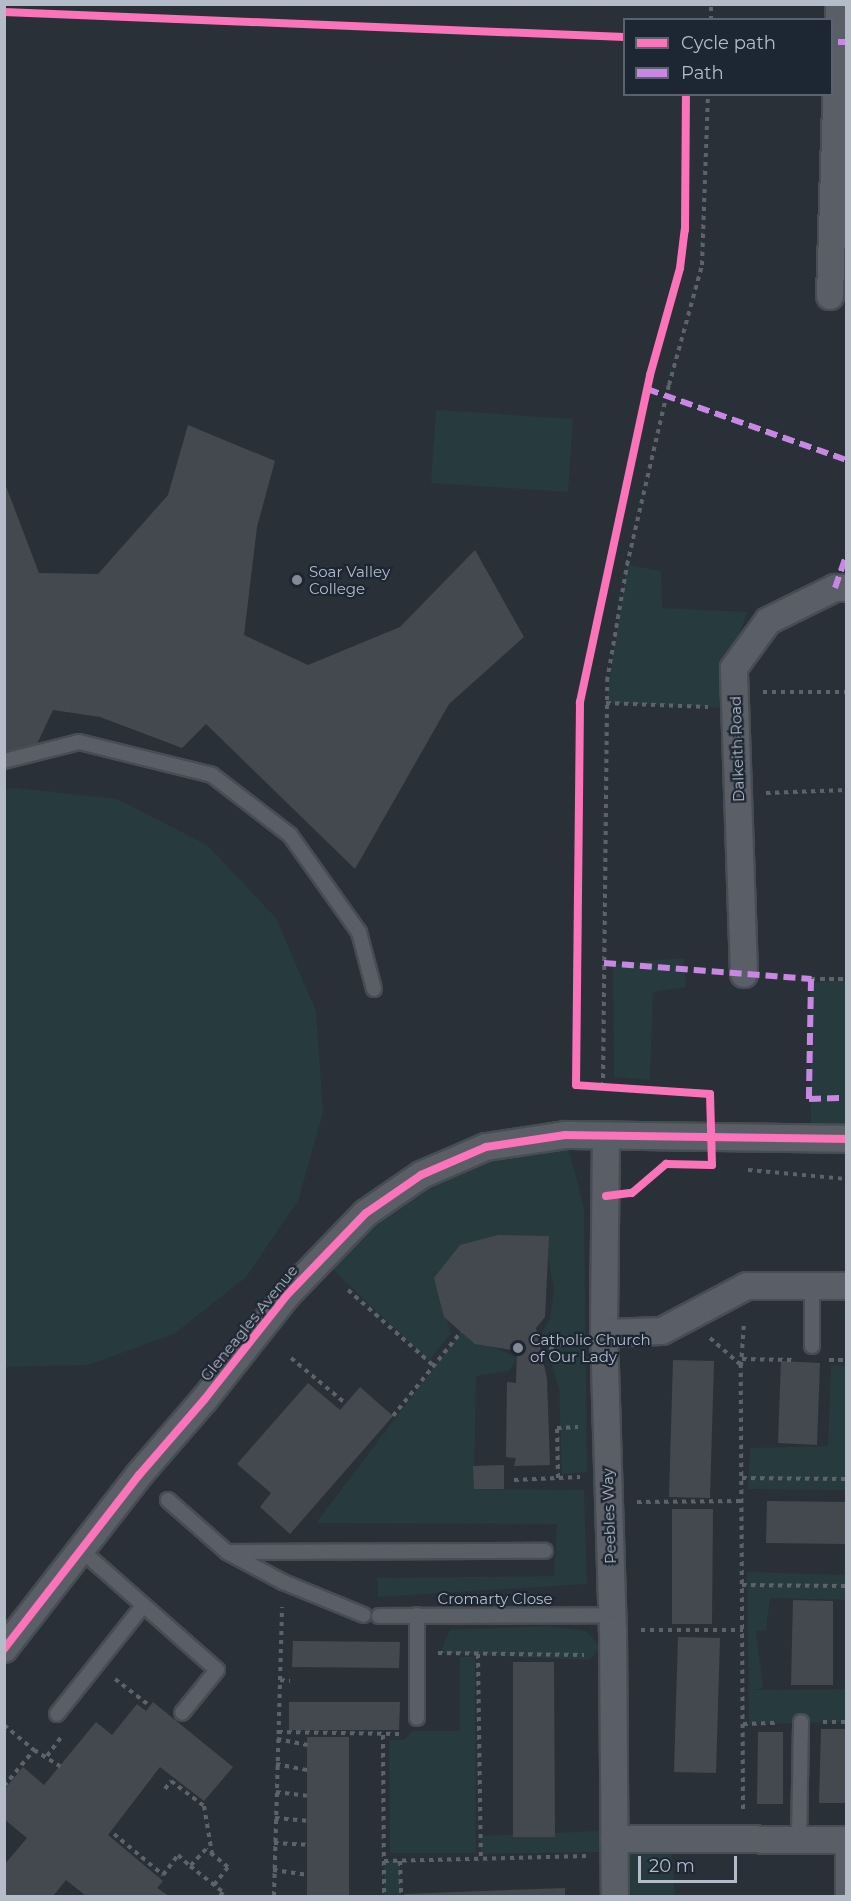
<!DOCTYPE html>
<style>
body{margin:0}
#map{position:relative;width:851px;height:1901px;overflow:hidden;background:#2a3038;font-family:Montserrat,sans-serif}
div>[style]{position:absolute}
[style*='--x']{left:calc(var(--x)*1px);top:calc(var(--y)*1px);width:calc(var(--w)*1px);rotate:calc(var(--a)*1deg)}
.green>*{inset:0;background:#273a3e}
.building>*{inset:0;background:#444950}
.path>*{height:4px;margin-top:-2px;transform-origin:0;background:repeating-linear-gradient(90deg,#5d636a 0 4.5px,transparent 0 9px)}
.roads{filter:drop-shadow(2px 0 #484c53) drop-shadow(-2px 0 #484c53) drop-shadow(0 2px #484c53) drop-shadow(0 -2px #484c53)}
.lane>*{height:14px;margin:-7px;padding:0 7px;transform-origin:7px;border-radius:7px;background:#5a5e66}
.street>*{height:26px;margin:-13px;padding:0 13px;transform-origin:13px;border-radius:13px;background:#5a5e66}
.quiet>*{height:6px;margin-top:-3px;transform-origin:0;background:repeating-linear-gradient(90deg,#c787e3 0 12px,transparent 0 18px)}
.cycleway>*{height:8px;margin:-4px;padding:0 4px;transform-origin:4px;border-radius:4px;background:#fb73b8}
.dots>*{width:16px;height:16px;translate:-50% -50%;box-sizing:border-box;border:3px solid #1d2633;border-radius:50%}
span{translate:-50% -50%;white-space:nowrap;text-align:center;line-height:1.15;-webkit-text-stroke:4.5px #1d2633;paint-order:stroke}
.poi-label{font-size:15px;color:#b4bcc9}
.left{translate:0 -50%;text-align:left}
.street-label{font-size:15px;color:#b4bcc9}
.frame{position:absolute;inset:0;border:6px solid #b4bcc9;pointer-events:none}
.legend{position:absolute;left:623px;top:18px;width:210px;height:78px;box-sizing:border-box;background:#1d2633;border:2px solid #59626f;margin:0;padding:8px 10px;list-style:none;font-size:18px;color:#b4bcc9}
.legend li{display:flex;align-items:center;gap:12px;height:30px}
.legend b{width:30px;border:2px solid #59626f}
.scale{position:absolute;left:638px;top:1856px;width:99px;height:27px;box-sizing:border-box;border:3px solid #b4bcc9;border-top:0;padding-left:8px;font-size:18px;line-height:21px;white-space:nowrap;color:#b4bcc9;-webkit-text-stroke:4px #1d2633;paint-order:stroke}
</style>
<div id="map">
<div class="green">
<i style="clip-path:polygon(436px 410px,573px 419px,568px 492px,431px 483px)"></i>
<i style="clip-path:polygon(627px 565px,661px 571px,662px 608px,747px 612px,733px 653px,730px 708px,606px 703px)"></i>
<i style="clip-path:polygon(16px 788px,117px 799px,207px 845px,276px 918px,316px 1011px,323px 1112px,298px 1201px,246px 1277px,174px 1334px,88px 1365px,5px 1367px,4px 790px)"></i>
<i style="clip-path:polygon(684px 958px,686px 987px,653px 992px,650px 1080px,614px 1077px,613px 964px)"></i>
<i style="clip-path:polygon(846px 980px,846px 1135px,811px 1134px,810px 983px)"></i>
<i style="clip-path:polygon(565px 1135px,584px 1209px,587px 1472px,562px 1474px,559px 1388px,542px 1333px,550px 1319px,554px 1291px,548px 1256px,506px 1239px,434px 1278px,451px 1333px,429px 1361px,322px 1259px,421px 1175px)"></i>
<i style="clip-path:polygon(461px 1332px,517px 1358px,509px 1371px,476px 1376px,474px 1489px,584px 1490px,587px 1584px,378px 1597px,377px 1578px,554px 1576px,557px 1524px,316px 1523px)"></i>
<i style="clip-path:polygon(831px 1365px,846px 1366px,846px 1490px,748px 1489px,750px 1448px,828px 1446px)"></i>
<i style="clip-path:polygon(747px 1572px,846px 1575px,846px 1600px,770px 1598px,766px 1630px,756px 1631px,763px 1688px,754px 1690px,846px 1689px,846px 1722px,749px 1724px)"></i>
<i style="clip-path:polygon(547px 1626px,586px 1631px,601px 1648px,589px 1660px,440px 1653px,450px 1630px)"></i>
<i style="clip-path:polygon(460px 1657px,475px 1657px,476px 1853px,390px 1853px,389px 1740px,404px 1740px,412px 1731px,460px 1731px)"></i>
<i style="clip-path:polygon(599px 1831px,599px 1852px,481px 1854px,480px 1836px)"></i>
<i style="clip-path:polygon(671px 1852px,675px 1896px,626px 1896px,625px 1854px)"></i>
<i style="clip-path:polygon(384px 1861px,400px 1861px,401px 1896px,384px 1896px)"></i>
</div>
<div class="building">
<i style="clip-path:polygon(188px 425px,275px 461px,257px 527px,244px 635px,308px 665px,400px 627px,475px 550px,524px 637px,449px 704px,355px 869px,206px 724px,182px 748px,100px 717px,53px 710px,37px 744px,4px 753px,4px 481px,39px 573px,98px 574px,168px 495px)"></i>
<i style="clip-path:polygon(498px 1235px,549px 1236px,545px 1317px,536px 1328px,547px 1379px,550px 1465px,514px 1466px,516px 1458px,506px 1457px,507px 1382px,516px 1383px,517px 1351px,475px 1344px,444px 1317px,434px 1278px,460px 1245px)"></i>
<i style="clip-path:polygon(673px 1360px,714px 1361px,710px 1498px,669px 1497px)"></i>
<i style="clip-path:polygon(781px 1361px,820px 1363px,817px 1445px,778px 1443px)"></i>
<i style="clip-path:polygon(308px 1383px,340px 1410px,360px 1387px,393px 1416px,290px 1534px,260px 1507px,271px 1493px,237px 1464px)"></i>
<i style="clip-path:polygon(504px 1465px,504px 1489px,474px 1489px,473px 1466px)"></i>
<i style="clip-path:polygon(767px 1501px,846px 1502px,846px 1544px,766px 1543px)"></i>
<i style="clip-path:polygon(672px 1509px,713px 1509px,712px 1624px,672px 1624px)"></i>
<i style="clip-path:polygon(793px 1600px,833px 1601px,833px 1685px,791px 1685px)"></i>
<i style="clip-path:polygon(678px 1637px,720px 1638px,716px 1773px,674px 1772px)"></i>
<i style="clip-path:polygon(293px 1641px,400px 1642px,399px 1668px,292px 1667px)"></i>
<i style="clip-path:polygon(513px 1662px,554px 1662px,555px 1837px,513px 1837px)"></i>
<i style="clip-path:polygon(153px 1702px,233px 1767px,204px 1801px,160px 1767px,108px 1835px,163px 1881px,157px 1888px,169px 1896px,86px 1896px,66px 1880px,53px 1896px,4px 1896px,4px 1865px,27px 1838px,4px 1819px,4px 1790px,23px 1767px,44px 1785px,96px 1722px,112px 1735px,137px 1704px,146px 1711px)"></i>
<i style="clip-path:polygon(289px 1702px,400px 1702px,399px 1730px,289px 1730px)"></i>
<i style="clip-path:polygon(821px 1729px,846px 1729px,845px 1803px,819px 1803px)"></i>
<i style="clip-path:polygon(758px 1732px,783px 1732px,783px 1804px,757px 1804px)"></i>
<i style="clip-path:polygon(307px 1737px,349px 1737px,349px 1896px,307px 1896px)"></i>
<i style="clip-path:polygon(565px 1888px,565px 1896px,404px 1896px,404px 1894px)"></i>
</div>
<div class="path">
<i style="--x:711;--y:20;--w:16;--a:-90"></i>
<i style="--x:763;--y:692;--w:83;--a:0"></i>
<i style="--x:606;--y:703;--w:102;--a:2.2"></i>
<i style="--x:766;--y:793;--w:80;--a:-2.1"></i>
<i style="--x:811;--y:979;--w:35;--a:0"></i>
<i style="--x:603;--y:1087;--w:406;--a:-89.4"></i>
<i style="--x:607;--y:681;--w:118;--a:-80.2"></i>
<i style="--x:627;--y:565;--w:185;--a:-76.9"></i>
<i style="--x:669;--y:385;--w:124;--a:-74.6"></i>
<i style="--x:702;--y:265;--w:171;--a:-88"></i>
<i style="--x:748;--y:1170;--w:98;--a:5.2"></i>
<i style="--x:348;--y:1290;--w:115;--a:41.5"></i>
<i style="--x:710;--y:1338;--w:41;--a:41.1"></i>
<i style="--x:549;--y:1348;--w:27;--a:-15"></i>
<i style="--x:291;--y:1358;--w:70;--a:39.8"></i>
<i style="--x:742;--y:1359;--w:53;--a:1.1"></i>
<i style="--x:829;--y:1360;--w:17;--a:0"></i>
<i style="--x:393;--y:1416;--w:108;--a:-51"></i>
<i style="--x:558;--y:1478;--w:50;--a:-91.1"></i>
<i style="--x:557;--y:1428;--w:21;--a:-3"></i>
<i style="--x:742;--y:1478;--w:104;--a:0.6"></i>
<i style="--x:514;--y:1480;--w:66;--a:-2.6"></i>
<i style="--x:637;--y:1502;--w:105;--a:-0.5"></i>
<i style="--x:742;--y:1585;--w:104;--a:0.6"></i>
<i style="--x:641;--y:1630;--w:102;--a:0"></i>
<i style="--x:438;--y:1653;--w:146;--a:0.8"></i>
<i style="--x:478;--y:1654;--w:204;--a:89.2"></i>
<i style="--x:115;--y:1679;--w:44;--a:37.6"></i>
<i style="--x:280;--y:1680;--w:10;--a:6"></i>
<i style="--x:823;--y:1722;--w:23;--a:0"></i>
<i style="--x:743;--y:1724;--w:34;--a:-2"></i>
<i style="--x:4;--y:1725;--w:39;--a:40"></i>
<i style="--x:34;--y:1750;--w:31;--a:32"></i>
<i style="--x:278;--y:1732;--w:121;--a:0.9"></i>
<i style="--x:383;--y:1735;--w:161;--a:89.6"></i>
<i style="--x:277;--y:1739;--w:31;--a:11"></i>
<i style="--x:47;--y:1756;--w:25;--a:-53"></i>
<i style="--x:276;--y:1764;--w:32;--a:11"></i>
<i style="--x:4;--y:1786;--w:47;--a:-50.2"></i>
<i style="--x:165;--y:1789;--w:10;--a:-53"></i>
<i style="--x:171;--y:1781;--w:41;--a:37.1"></i>
<i style="--x:204;--y:1806;--w:49;--a:80.5"></i>
<i style="--x:276;--y:1792;--w:31;--a:7"></i>
<i style="--x:743;--y:1809;--w:443;--a:-90.3"></i>
<i style="--x:741;--y:1366;--w:44;--a:-86.1"></i>
<i style="--x:275;--y:1818;--w:32;--a:5"></i>
<i style="--x:114;--y:1834;--w:64;--a:39.9"></i>
<i style="--x:163;--y:1875;--w:25;--a:-53"></i>
<i style="--x:178;--y:1855;--w:16;--a:43"></i>
<i style="--x:274;--y:1843;--w:33;--a:3"></i>
<i style="--x:384;--y:1861;--w:203;--a:-1.4"></i>
<i style="--x:400;--y:1861;--w:35;--a:88"></i>
<i style="--x:273;--y:1870;--w:34;--a:8"></i>
<i style="--x:214;--y:1885;--w:23;--a:-52"></i>
<i style="--x:228;--y:1867;--w:28;--a:-141"></i>
<i style="--x:206;--y:1849;--w:23;--a:133"></i>
<i style="--x:190;--y:1866;--w:42;--a:38.2"></i>
<i style="--x:223;--y:1892;--w:5;--a:127"></i>
<i style="--x:274;--y:1896;--w:289;--a:-88.4"></i>
</div>
<div class="roads">
<div class="lane">
<i style="--x:4;--y:761;--w:77;--a:-14.2"></i>
<i style="--x:79;--y:742;--w:137;--a:13.9"></i>
<i style="--x:212;--y:775;--w:98;--a:37.6"></i>
<i style="--x:290;--y:835;--w:119;--a:54.6"></i>
<i style="--x:359;--y:932;--w:59;--a:75.3"></i>
<i style="--x:812;--y:1346;--w:60;--a:-90"></i>
<i style="--x:168;--y:1500;--w:79;--a:41.4"></i>
<i style="--x:227;--y:1552;--w:64;--a:28.2"></i>
<i style="--x:283;--y:1582;--w:87;--a:22.2"></i>
<i style="--x:81;--y:1550;--w:181;--a:41.4"></i>
<i style="--x:217;--y:1670;--w:55;--a:129.1"></i>
<i style="--x:227;--y:1552;--w:318;--a:-0.2"></i>
<i style="--x:417;--y:1615;--w:103;--a:90"></i>
<i style="--x:379;--y:1616;--w:233;--a:-0.2"></i>
<i style="--x:57;--y:1714;--w:138;--a:-51.5"></i>
<i style="--x:799;--y:1840;--w:118;--a:-89"></i>
<i style="--x:843;--y:1840;--w:56;--a:90"></i>
</div>
<div class="street">
<i style="--x:830;--y:296;--w:292;--a:-88.2"></i>
<i style="--x:744;--y:974;--w:306;--a:-91.9"></i>
<i style="--x:734;--y:668;--w:58;--a:-54.1"></i>
<i style="--x:768;--y:621;--w:75;--a:-26.2"></i>
<i style="--x:835;--y:588;--w:11;--a:0"></i>
<i style="--x:606;--y:1136;--w:197;--a:90.6"></i>
<i style="--x:604;--y:1333;--w:297;--a:88.3"></i>
<i style="--x:613;--y:1630;--w:266;--a:89.6"></i>
<i style="--x:604;--y:1333;--w:58;--a:-2"></i>
<i style="--x:662;--y:1331;--w:96;--a:-27.9"></i>
<i style="--x:747;--y:1286;--w:99;--a:0"></i>
<i style="--x:4;--y:1649;--w:220;--a:-52.2"></i>
<i style="--x:139;--y:1475;--w:99;--a:-49.1"></i>
<i style="--x:204;--y:1400;--w:132;--a:-51.7"></i>
<i style="--x:286;--y:1296;--w:115;--a:-46.1"></i>
<i style="--x:366;--y:1213;--w:67;--a:-34.6"></i>
<i style="--x:421;--y:1175;--w:71;--a:-23.3"></i>
<i style="--x:486;--y:1147;--w:80;--a:-8.6"></i>
<i style="--x:565;--y:1135;--w:281;--a:0.8"></i>
<i style="--x:614;--y:1839;--w:232;--a:0.2"></i>
</div>
</div>
<div class="quiet">
<i style="--x:838;--y:42;--w:8;--a:0"></i>
<i style="--x:647;--y:389;--w:211;--a:19.6"></i>
<i style="--x:835;--y:588;--w:34;--a:-71"></i>
<i style="--x:604;--y:963;--w:208;--a:4.4"></i>
<i style="--x:811;--y:979;--w:120;--a:91"></i>
<i style="--x:809;--y:1099;--w:37;--a:-2"></i>
</div>
<div class="cycleway">
<i style="--x:4;--y:12;--w:621;--a:2.31"></i>
<i style="--x:606;--y:1196;--w:26;--a:-7"></i>
<i style="--x:632;--y:1193;--w:45;--a:-40.5"></i>
<i style="--x:666;--y:1164;--w:46;--a:1.2"></i>
<i style="--x:712;--y:1165;--w:71;--a:-91.6"></i>
<i style="--x:710;--y:1094;--w:134;--a:-176.2"></i>
<i style="--x:576;--y:1085;--w:383;--a:-89.4"></i>
<i style="--x:580;--y:702;--w:334;--a:-77.9"></i>
<i style="--x:650;--y:375;--w:111;--a:-74.3"></i>
<i style="--x:680;--y:268;--w:38;--a:-83"></i>
<i style="--x:685;--y:230;--w:136;--a:-89.6"></i>
<i style="--x:4;--y:1649;--w:220;--a:-52.2"></i>
<i style="--x:139;--y:1475;--w:99;--a:-49.1"></i>
<i style="--x:204;--y:1400;--w:132;--a:-51.7"></i>
<i style="--x:286;--y:1296;--w:115;--a:-46.1"></i>
<i style="--x:366;--y:1213;--w:67;--a:-34.6"></i>
<i style="--x:421;--y:1175;--w:71;--a:-23.3"></i>
<i style="--x:486;--y:1147;--w:80;--a:-8.6"></i>
<i style="--x:565;--y:1135;--w:281;--a:0.8"></i>
</div>
<div class="dots">
<i style="left:297px;top:580px;background:#848b96"></i>
<i style="left:518px;top:1348px;background:#848b96"></i>
</div>
<div class="poi-label">
<span class="left" style="left:309px;top:580px">Soar Valley<br>College</span>
<span class="left" style="left:530px;top:1348px">Catholic Church<br>of Our Lady</span>
</div>
<div class="street-label">
<span style="left:737px;top:749px;rotate:-92deg">Dalkeith Road</span>
<span style="left:249px;top:1323px;rotate:-51deg">Gleneagles Avenue</span>
<span style="left:609px;top:1516px;rotate:-92deg">Peebles Way</span>
<span style="left:495px;top:1599px">Cromarty Close</span>
</div>
<div class="frame"></div>
<ul class="legend">
<li><b style="height:8px;background:#fb73b8"></b>Cycle path</li>
<li><b style="height:8px;background:#c787e3"></b>Path</li>
</ul>
<div class="scale">20 m</div>
</div>
